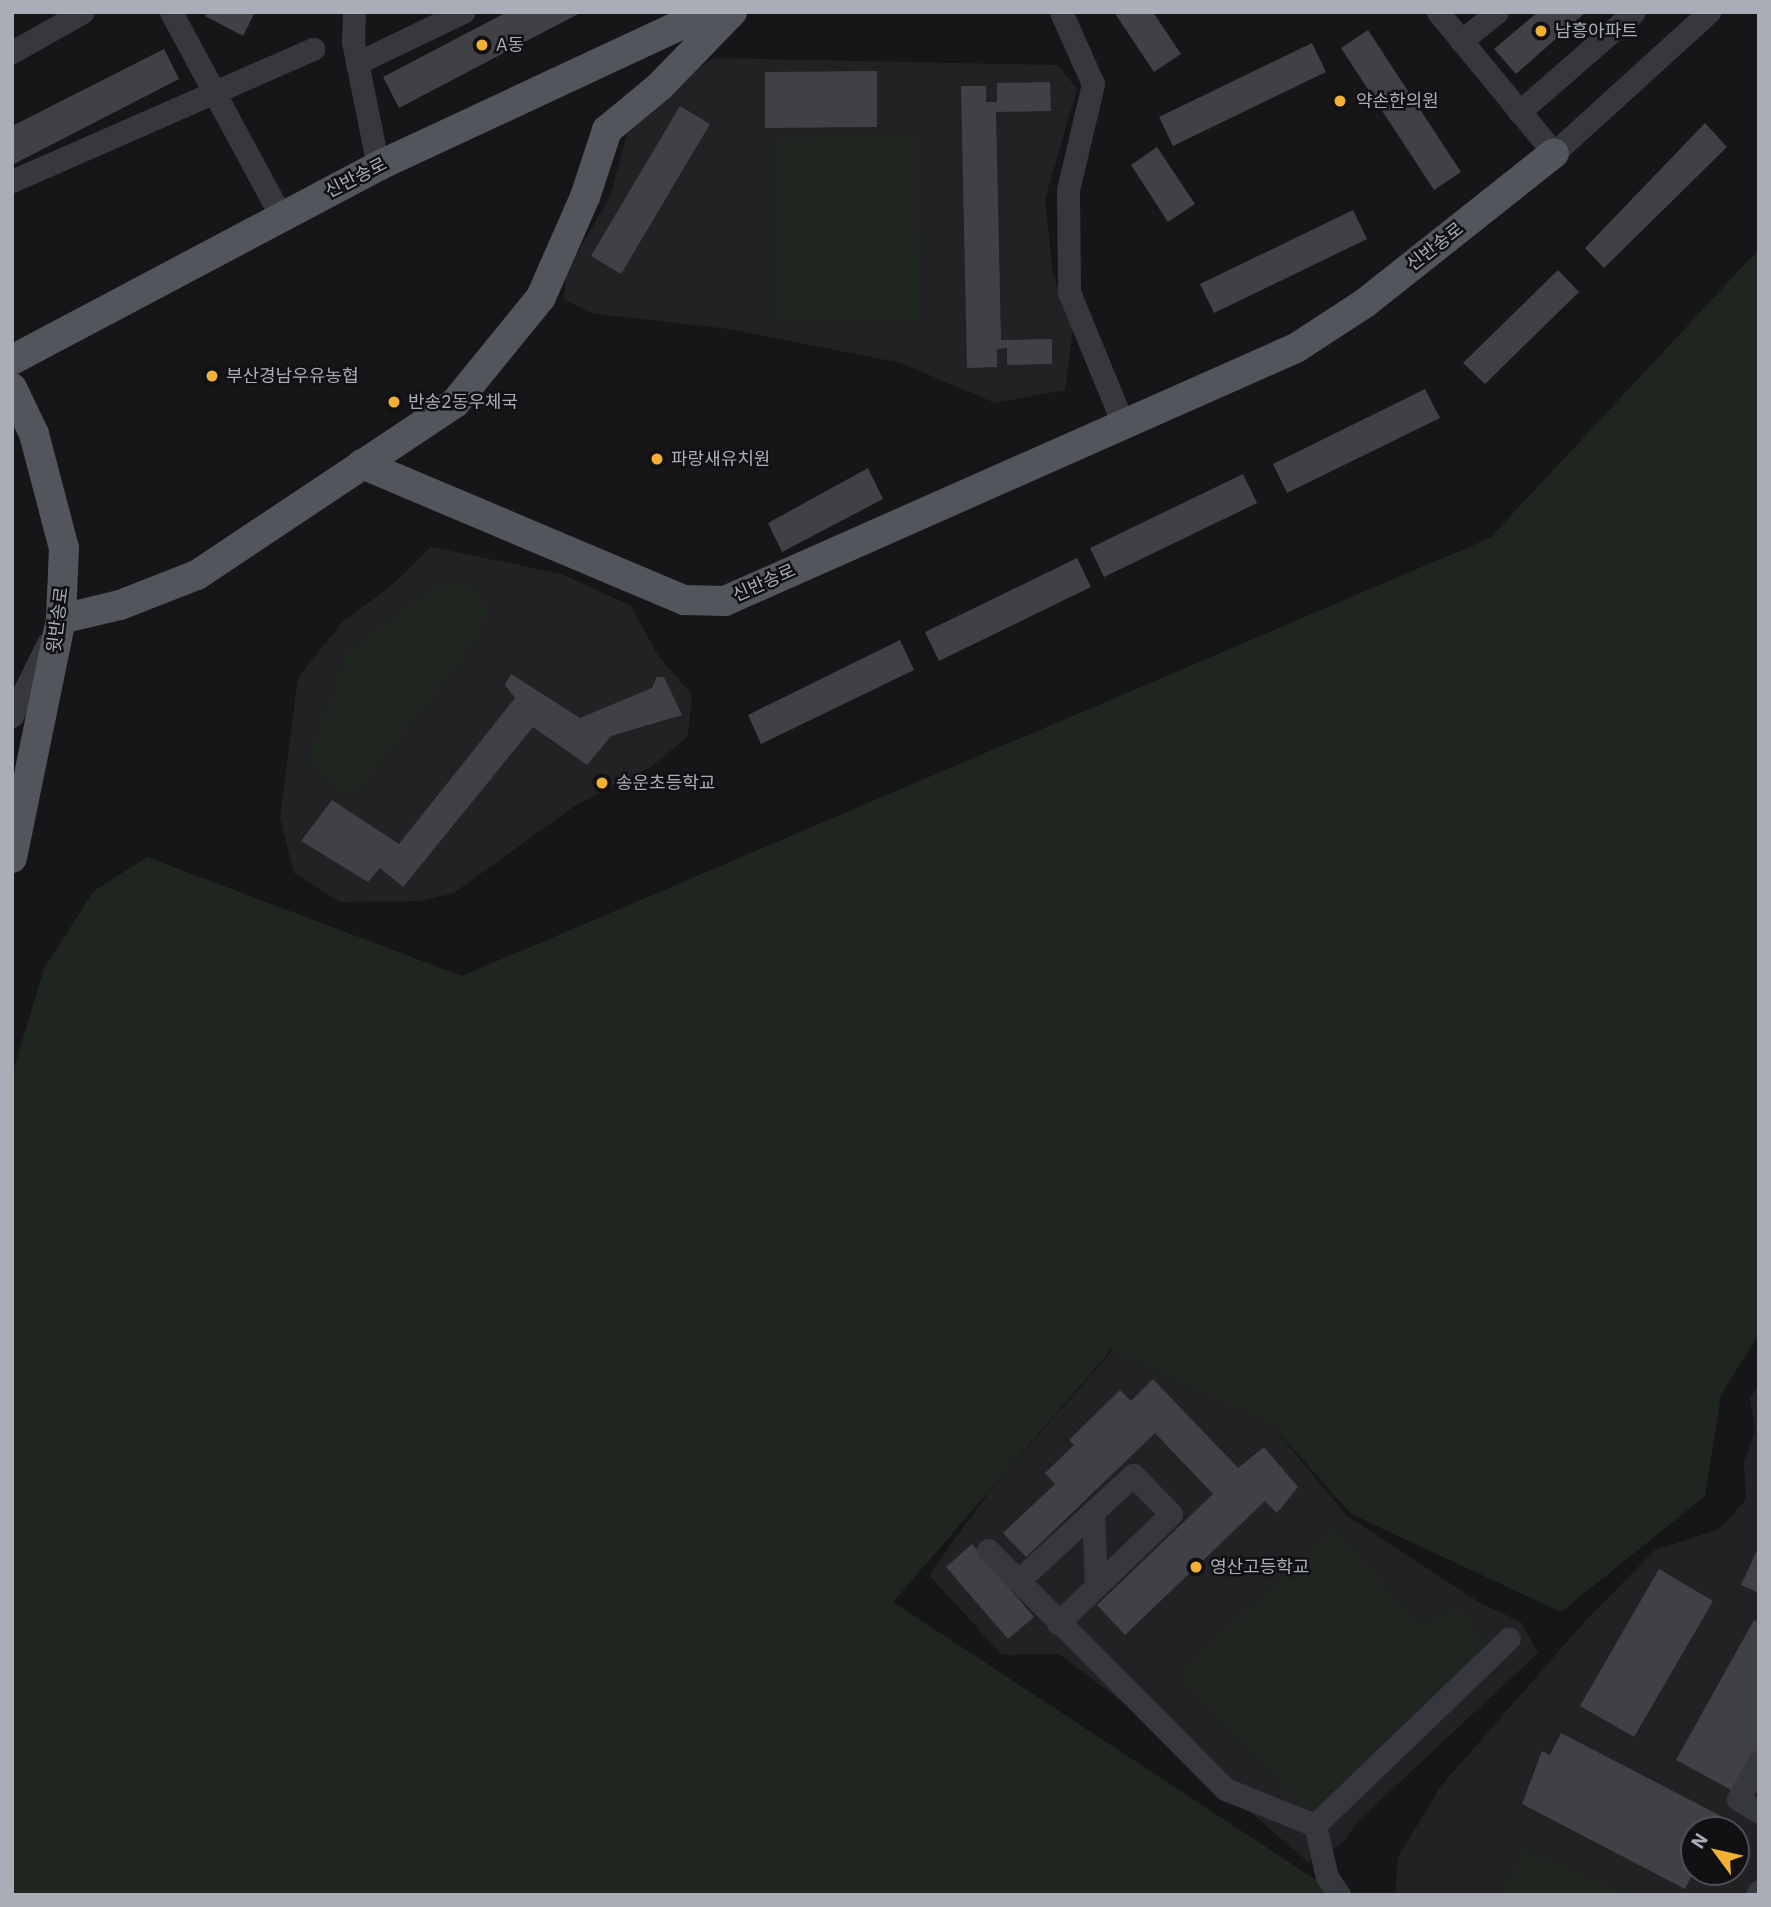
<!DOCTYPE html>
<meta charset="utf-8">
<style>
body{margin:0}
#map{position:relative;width:1771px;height:1907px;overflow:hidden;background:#161618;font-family:"IBM Plex Sans","Noto Sans KR",sans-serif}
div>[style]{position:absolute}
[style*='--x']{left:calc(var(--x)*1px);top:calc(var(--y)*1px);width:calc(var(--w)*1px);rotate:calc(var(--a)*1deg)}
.built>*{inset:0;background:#222225}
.green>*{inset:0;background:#1e261f}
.building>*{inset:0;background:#404145}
.minor>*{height:23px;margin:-11.5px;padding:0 11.5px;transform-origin:11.5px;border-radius:11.5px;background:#37383d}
.major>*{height:30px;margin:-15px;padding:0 15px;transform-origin:15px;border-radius:15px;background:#53555c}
.dots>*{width:19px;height:19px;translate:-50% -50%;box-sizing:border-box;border:4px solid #111113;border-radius:50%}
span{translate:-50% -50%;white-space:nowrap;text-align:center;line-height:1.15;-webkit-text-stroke:5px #111113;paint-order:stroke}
.poi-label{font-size:18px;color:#a8adb8}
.left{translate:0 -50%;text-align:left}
.street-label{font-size:18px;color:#a8adb8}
.frame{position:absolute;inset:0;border:14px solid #a8adb8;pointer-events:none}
.north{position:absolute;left:1680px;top:1816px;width:70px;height:70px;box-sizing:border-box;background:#111113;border:2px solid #4d4f55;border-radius:50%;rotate:303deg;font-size:19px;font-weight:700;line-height:28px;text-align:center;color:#a8adb8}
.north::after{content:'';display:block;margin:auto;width:24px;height:32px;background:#f2b134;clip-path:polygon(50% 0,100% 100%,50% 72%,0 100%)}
</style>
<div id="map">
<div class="built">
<i style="clip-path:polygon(714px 58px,1058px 65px,1077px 89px,1045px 199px,1053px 274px,1073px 330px,1065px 390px,995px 403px,901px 363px,729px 329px,595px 314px,564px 300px,566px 272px,610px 197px,628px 131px,677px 82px)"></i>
<i style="clip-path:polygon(431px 547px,562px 574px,631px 606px,657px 654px,692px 695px,688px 736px,651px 767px,576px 805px,454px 893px,421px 901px,340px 902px,294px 873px,280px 818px,298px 678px,342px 622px,390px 587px)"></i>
<i style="clip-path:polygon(1119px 1343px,1271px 1424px,1346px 1515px,1480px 1603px,1521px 1622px,1538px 1653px,1359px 1820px,1341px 1845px,1308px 1862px,1139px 1715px,1059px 1654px,1002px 1655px,929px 1575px,992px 1488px)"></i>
<i style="clip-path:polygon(evenodd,1759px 1385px,1759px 1895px,1395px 1895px,1398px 1857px,1441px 1786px,1586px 1620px,1655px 1550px,1720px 1529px,1746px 1499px,1744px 1463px,1755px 1431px,1750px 1398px,1759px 1385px,1694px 1830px,1736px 1830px,1736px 1872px,1694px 1872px,1694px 1830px)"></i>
</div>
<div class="green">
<i style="clip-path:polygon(916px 133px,920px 323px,774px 320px,773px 140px)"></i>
<i style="clip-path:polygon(1759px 249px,1759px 1334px,1721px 1395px,1705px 1496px,1561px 1612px,1351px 1514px,1271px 1424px,1111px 1350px,893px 1602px,1339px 1895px,12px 1895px,12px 1075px,44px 968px,94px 891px,147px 857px,462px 976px,1490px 538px)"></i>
<i style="clip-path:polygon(462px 582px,481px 593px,488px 612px,479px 637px,354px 797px,329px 786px,310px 764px,311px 751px,347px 651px,432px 588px)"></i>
<i style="clip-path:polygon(1334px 1528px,1422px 1627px,1455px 1605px,1487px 1641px,1316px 1808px,1299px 1804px,1178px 1674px)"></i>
<i style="clip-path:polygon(1522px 1849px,1629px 1895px,1501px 1895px)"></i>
</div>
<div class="building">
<i style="clip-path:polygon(207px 12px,255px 12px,243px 36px,205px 16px)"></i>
<i style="clip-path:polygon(507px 12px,582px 12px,399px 108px,383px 77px)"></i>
<i style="clip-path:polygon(1114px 12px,1153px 12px,1181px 54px,1154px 72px)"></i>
<i style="clip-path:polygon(1538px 12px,1586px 12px,1516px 74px,1494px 49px)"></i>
<i style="clip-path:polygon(1368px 30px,1461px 172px,1434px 190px,1341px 48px)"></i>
<i style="clip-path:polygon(1312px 43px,1326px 72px,1173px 146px,1159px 117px)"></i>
<i style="clip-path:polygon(164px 49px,179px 79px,12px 165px,12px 126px)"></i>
<i style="clip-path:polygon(877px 71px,877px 127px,765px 128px,765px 72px)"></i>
<i style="clip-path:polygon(1050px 82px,1051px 111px,996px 112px,1001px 340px,1052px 339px,1052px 364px,1007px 365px,1007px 348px,997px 349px,997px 367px,967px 368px,961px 86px,986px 86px,986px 102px,997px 102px,997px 83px)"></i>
<i style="clip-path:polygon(680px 106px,710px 124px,621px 274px,591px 256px)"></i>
<i style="clip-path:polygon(1705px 123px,1727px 147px,1604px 268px,1585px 248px)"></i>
<i style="clip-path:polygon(1157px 147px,1195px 204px,1168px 222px,1131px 165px)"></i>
<i style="clip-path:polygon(1353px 210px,1367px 239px,1214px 313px,1200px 284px)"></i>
<i style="clip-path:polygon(1558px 270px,1579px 292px,1485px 384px,1463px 363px)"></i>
<i style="clip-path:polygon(1425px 389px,1440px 418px,1287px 493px,1273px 464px)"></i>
<i style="clip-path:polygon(868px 468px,883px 499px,782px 552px,768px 523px)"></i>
<i style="clip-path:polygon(1243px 474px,1257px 503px,1104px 577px,1090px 548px)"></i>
<i style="clip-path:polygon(1077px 558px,1091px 587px,939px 661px,925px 632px)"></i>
<i style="clip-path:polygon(900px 640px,914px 670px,761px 744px,748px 715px)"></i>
<i style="clip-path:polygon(511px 674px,580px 718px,652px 688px,657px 677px,664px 677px,682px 715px,611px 736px,587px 765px,533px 727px,403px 887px,380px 868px,368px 882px,301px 841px,332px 800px,399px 844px,515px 698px,505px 685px)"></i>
<i style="clip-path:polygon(1153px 1379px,1238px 1468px,1264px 1447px,1298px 1487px,1277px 1513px,1265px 1501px,1125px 1635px,1097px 1605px,1213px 1494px,1155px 1433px,1026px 1557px,1003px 1533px,1055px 1484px,1045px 1473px,1074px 1445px,1069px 1440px,1120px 1390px,1131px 1401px)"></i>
<i style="clip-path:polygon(972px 1544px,1034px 1617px,1008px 1639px,946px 1567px)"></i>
<i style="clip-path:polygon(1759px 1546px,1759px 1593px,1741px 1585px)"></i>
<i style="clip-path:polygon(1659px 1569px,1713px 1601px,1634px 1737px,1580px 1706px)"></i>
<i style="clip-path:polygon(1754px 1620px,1759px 1622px,1759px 1749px,1735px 1792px,1676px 1760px)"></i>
<i style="clip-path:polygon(1561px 1733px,1721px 1816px,1714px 1830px,1694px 1830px,1694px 1871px,1685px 1889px,1522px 1804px,1542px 1751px,1550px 1755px)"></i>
</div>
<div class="minor">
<i style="--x:171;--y:12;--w:232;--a:61.7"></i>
<i style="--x:354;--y:12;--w:30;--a:92"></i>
<i style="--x:353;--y:42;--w:126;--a:78.6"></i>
<i style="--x:1061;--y:12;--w:79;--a:66"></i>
<i style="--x:1093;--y:84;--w:109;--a:103.3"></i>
<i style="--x:1068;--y:190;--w:102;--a:89.4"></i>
<i style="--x:1069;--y:292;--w:139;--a:67.7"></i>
<i style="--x:1438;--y:12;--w:183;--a:50.6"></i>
<i style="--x:1554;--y:153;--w:210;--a:-42.3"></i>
<i style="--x:1461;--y:41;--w:46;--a:-38.9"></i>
<i style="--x:12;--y:52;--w:81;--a:-29.4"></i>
<i style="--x:357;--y:63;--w:118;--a:-25.7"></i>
<i style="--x:1519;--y:112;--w:152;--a:-41"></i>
<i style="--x:12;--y:181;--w:329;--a:-23.7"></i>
<i style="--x:12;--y:716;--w:81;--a:-63.7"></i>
<i style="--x:1093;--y:1513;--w:73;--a:87.6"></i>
<i style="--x:988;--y:1550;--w:337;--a:45.2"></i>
<i style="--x:1225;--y:1789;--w:97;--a:21.8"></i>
<i style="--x:1315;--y:1825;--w:53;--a:77"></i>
<i style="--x:1327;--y:1877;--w:22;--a:56"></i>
<i style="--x:1019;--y:1580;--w:155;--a:-42.6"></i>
<i style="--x:1133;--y:1475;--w:54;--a:45.7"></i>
<i style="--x:1171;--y:1514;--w:157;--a:136"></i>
<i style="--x:1759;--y:1761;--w:43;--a:118.9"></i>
<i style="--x:1738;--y:1799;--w:25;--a:32"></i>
<i style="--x:1315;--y:1825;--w:269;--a:-43.9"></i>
<i style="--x:1757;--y:1895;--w:4;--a:-63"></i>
</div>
<div class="major">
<i style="--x:12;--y:360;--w:414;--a:-27.9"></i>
<i style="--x:378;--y:166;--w:364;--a:-25"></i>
<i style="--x:12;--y:388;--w:51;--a:64.4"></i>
<i style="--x:34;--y:434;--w:118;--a:75.3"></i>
<i style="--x:64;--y:548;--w:71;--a:92.4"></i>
<i style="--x:61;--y:619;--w:244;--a:101.6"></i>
<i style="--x:362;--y:464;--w:350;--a:22.9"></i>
<i style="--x:684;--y:600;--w:41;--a:1.4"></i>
<i style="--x:725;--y:601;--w:625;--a:-23.9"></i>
<i style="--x:1296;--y:348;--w:82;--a:-33.1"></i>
<i style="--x:1365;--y:303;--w:241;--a:-38.4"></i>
<i style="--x:61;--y:619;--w:61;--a:-13.3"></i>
<i style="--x:120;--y:605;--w:83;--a:-21.3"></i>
<i style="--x:197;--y:575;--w:310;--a:-33.7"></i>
<i style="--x:455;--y:403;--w:136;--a:-50.9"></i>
<i style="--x:541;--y:297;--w:109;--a:-66.3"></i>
<i style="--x:585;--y:197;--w:71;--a:-71.8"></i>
<i style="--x:607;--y:130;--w:67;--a:-39.6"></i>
<i style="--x:659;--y:87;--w:105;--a:-45.8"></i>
</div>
<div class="dots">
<i style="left:1541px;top:31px;background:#f2b134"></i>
<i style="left:482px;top:45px;background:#f2b134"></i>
<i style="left:1340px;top:101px;background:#f2b134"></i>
<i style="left:212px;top:376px;background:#f2b134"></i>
<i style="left:394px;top:402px;background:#f2b134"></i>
<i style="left:657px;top:459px;background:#f2b134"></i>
<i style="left:602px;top:783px;background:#f2b134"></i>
<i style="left:1196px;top:1567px;background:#f2b134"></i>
</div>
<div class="poi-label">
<span class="left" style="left:1555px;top:31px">남흥아파트</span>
<span class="left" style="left:496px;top:45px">A동</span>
<span class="left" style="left:1356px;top:101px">약손한의원</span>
<span class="left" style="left:226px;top:376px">부산경남우유농협</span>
<span class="left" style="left:408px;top:402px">반송2동우체국</span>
<span class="left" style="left:671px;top:459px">파랑새유치원</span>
<span class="left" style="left:616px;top:783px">송운초등학교</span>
<span class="left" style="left:1210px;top:1567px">영산고등학교</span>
</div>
<div class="street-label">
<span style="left:356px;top:178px;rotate:-27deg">신반송로</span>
<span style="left:1435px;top:247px;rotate:-38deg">신반송로</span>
<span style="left:764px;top:583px;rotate:-24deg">신반송로</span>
<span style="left:58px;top:620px;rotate:-83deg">윗반송로</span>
</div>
<div class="frame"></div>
<div class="north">N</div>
</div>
